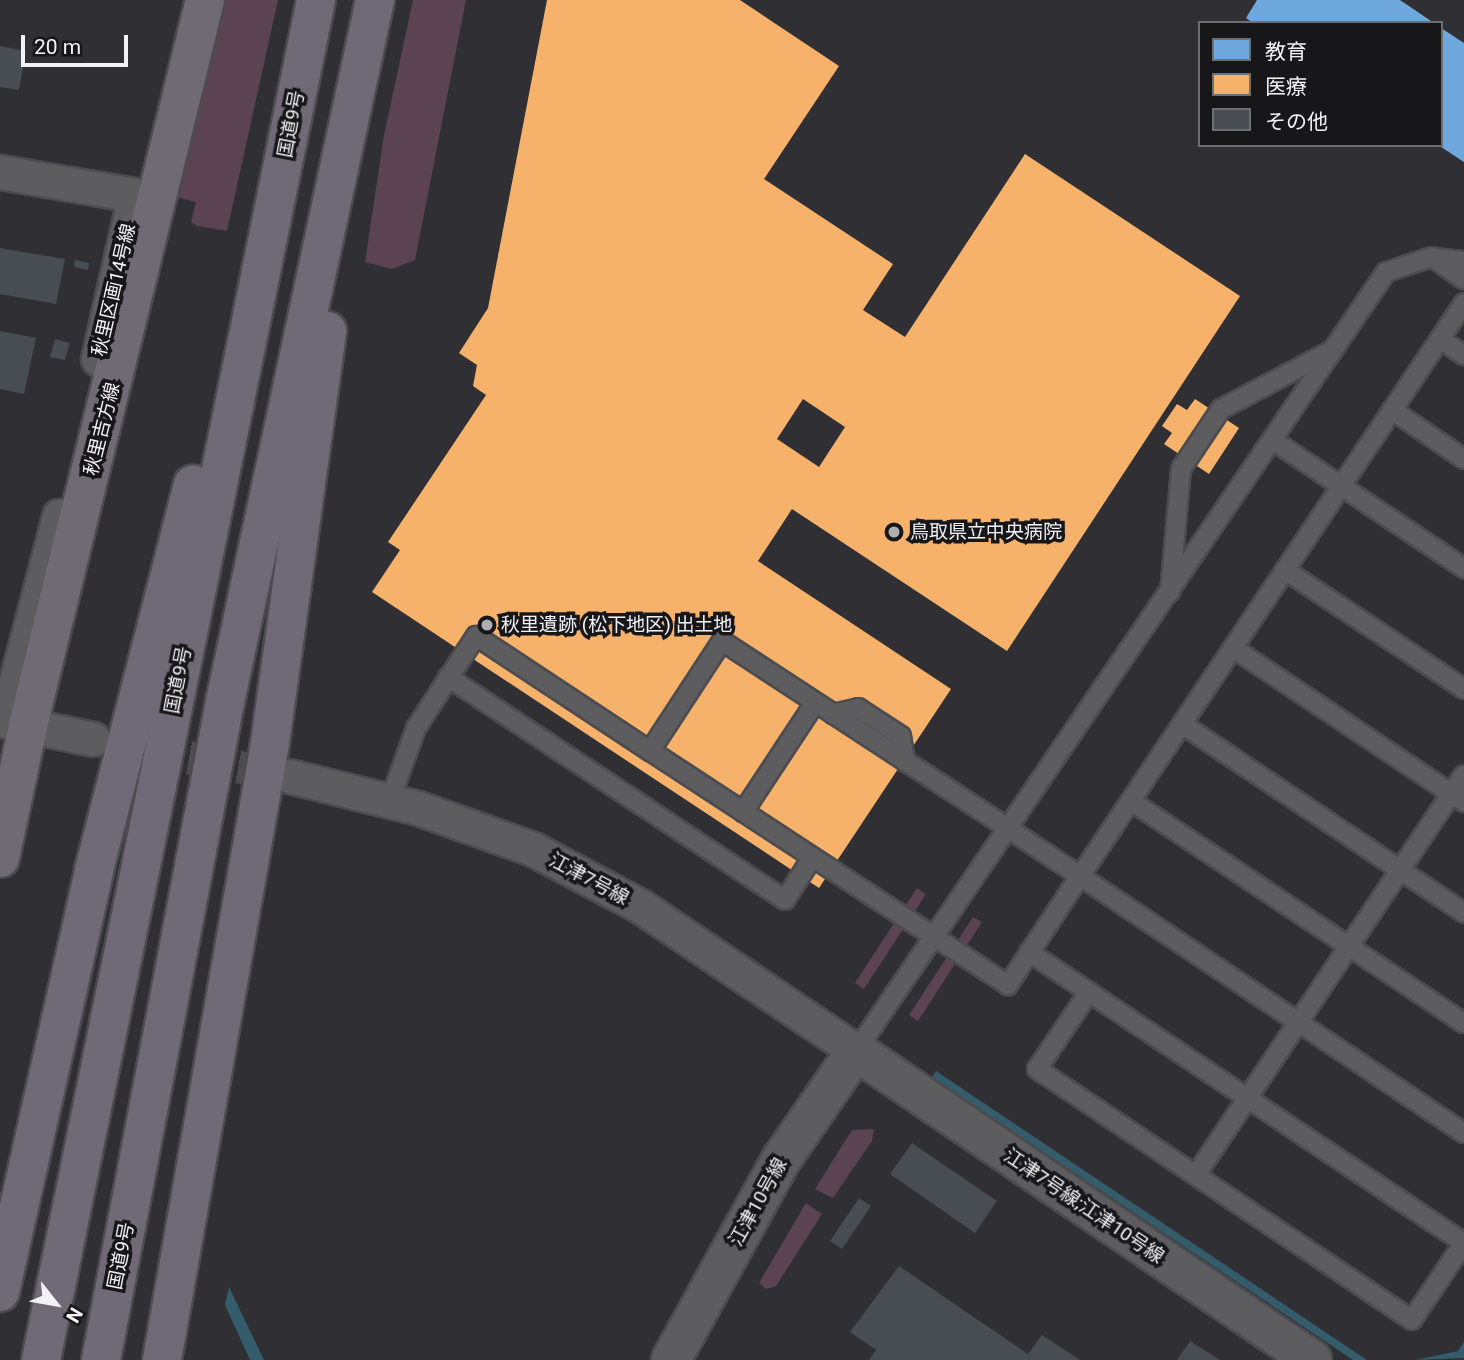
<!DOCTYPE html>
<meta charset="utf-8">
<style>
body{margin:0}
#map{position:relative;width:1464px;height:1360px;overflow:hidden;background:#2f2f34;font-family:Roboto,"Noto Sans JP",sans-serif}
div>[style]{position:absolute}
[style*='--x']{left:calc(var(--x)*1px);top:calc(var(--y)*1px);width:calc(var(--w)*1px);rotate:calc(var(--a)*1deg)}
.green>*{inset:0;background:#5b4352}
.water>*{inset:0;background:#355c6a}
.schools>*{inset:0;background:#6fa8dc}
.health>*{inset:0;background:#f6b26b}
.building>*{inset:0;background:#484c53}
.minor-tunnel>*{height:33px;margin-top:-16.5px;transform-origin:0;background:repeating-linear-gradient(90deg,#4c4c51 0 33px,transparent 0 50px)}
.roads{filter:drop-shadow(2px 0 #4c4c50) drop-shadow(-2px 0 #4c4c50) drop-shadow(0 2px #4c4c50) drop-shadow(0 -2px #4c4c50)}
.service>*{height:18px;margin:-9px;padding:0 9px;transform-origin:9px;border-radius:9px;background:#5d5d5f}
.minor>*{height:33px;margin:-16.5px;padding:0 16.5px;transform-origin:16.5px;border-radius:16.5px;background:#5d5d5f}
.tertiary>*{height:38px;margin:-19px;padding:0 19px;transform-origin:19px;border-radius:19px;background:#5d5d5f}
.primary>*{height:38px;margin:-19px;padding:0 19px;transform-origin:19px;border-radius:19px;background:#706a75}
.trunk>*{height:38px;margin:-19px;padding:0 19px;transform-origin:19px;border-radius:19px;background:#706a76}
.dots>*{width:19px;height:19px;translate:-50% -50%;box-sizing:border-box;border:4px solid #17171a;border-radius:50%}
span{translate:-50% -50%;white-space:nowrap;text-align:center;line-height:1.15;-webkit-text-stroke:7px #17171a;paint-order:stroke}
.street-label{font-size:19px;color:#f2f2f6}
.poi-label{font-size:19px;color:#f2f2f6}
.left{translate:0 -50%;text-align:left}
.legend{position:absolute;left:1198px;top:21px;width:245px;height:126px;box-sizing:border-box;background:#17171a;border:2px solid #6f6f72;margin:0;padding:9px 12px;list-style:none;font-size:21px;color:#f2f2f6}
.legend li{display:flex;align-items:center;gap:14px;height:35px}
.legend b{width:35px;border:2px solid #6f6f72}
.north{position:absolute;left:21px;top:1269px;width:70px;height:70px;-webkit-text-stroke:5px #17171a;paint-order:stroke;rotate:121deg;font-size:19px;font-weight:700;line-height:28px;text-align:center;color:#f2f2f6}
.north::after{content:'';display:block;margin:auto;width:24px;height:32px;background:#f2f2f6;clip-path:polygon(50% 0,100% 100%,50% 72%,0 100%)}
.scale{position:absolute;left:21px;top:35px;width:107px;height:32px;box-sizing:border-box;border:4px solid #f2f2f6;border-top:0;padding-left:9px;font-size:21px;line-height:24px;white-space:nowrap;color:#f2f2f6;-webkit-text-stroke:5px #17171a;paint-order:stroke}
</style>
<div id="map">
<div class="green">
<i style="clip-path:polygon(221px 0,278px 0,227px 231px,197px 226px,191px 222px,196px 202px,176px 197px)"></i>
<i style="clip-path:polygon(413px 0,466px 0,415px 260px,392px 269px,365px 262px,384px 135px)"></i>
<i style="clip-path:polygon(917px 888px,926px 894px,864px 989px,855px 983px)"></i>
<i style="clip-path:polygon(973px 917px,982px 922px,918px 1021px,909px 1015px)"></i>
<i style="clip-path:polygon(874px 1129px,872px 1141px,833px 1198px,815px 1189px,852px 1130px)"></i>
<i style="clip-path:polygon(806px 1203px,822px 1214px,776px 1286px,766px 1289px,759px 1283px)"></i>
</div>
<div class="water">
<i style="clip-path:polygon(936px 1071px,1367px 1360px,1353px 1360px,932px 1077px)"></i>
<i style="clip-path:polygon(229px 1287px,264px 1360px,250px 1360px,225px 1305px)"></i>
<i style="clip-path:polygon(1464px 1342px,1464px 1358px,1415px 1360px,1458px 1351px)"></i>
</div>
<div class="schools">
<i style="clip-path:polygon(1257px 0,1400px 0,1434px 23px,1253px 23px,1246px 18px)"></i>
<i style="clip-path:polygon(1441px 28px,1464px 43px,1464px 162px,1441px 147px)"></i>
</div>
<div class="health">
<i style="clip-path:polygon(evenodd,547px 0,740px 0,839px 66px,764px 179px,893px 264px,863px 310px,905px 337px,1025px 154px,1240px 296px,1007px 651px,792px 509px,758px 561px,951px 689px,819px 888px,372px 592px,400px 550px,388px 542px,486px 395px,473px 386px,477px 365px,459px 353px,488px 308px,547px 0,803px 399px,845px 427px,819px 467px,777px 439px,803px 399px)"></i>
<i style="clip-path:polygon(1195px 399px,1239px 428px,1209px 474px,1164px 444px,1172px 433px,1162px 426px,1177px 404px,1187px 410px)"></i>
</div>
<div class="building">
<i style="clip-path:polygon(0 46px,26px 51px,19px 90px,0 87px)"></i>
<i style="clip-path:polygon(0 248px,65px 259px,56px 304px,0 294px)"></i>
<i style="clip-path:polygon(75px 260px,89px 263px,88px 270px,74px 267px)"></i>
<i style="clip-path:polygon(0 331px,36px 338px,24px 394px,0 389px)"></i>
<i style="clip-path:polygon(55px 339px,70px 343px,65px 360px,50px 357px)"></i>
<i style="clip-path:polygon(912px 1143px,997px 1201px,975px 1233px,890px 1174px)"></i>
<i style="clip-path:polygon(859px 1198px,871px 1206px,842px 1249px,830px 1241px)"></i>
<i style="clip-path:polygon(899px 1266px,1028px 1354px,1042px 1335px,1080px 1360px,869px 1360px,876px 1350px,850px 1332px)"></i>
<i style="clip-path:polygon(1190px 1341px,1220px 1360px,1177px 1360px)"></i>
</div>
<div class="minor-tunnel">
<i style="--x:140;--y:748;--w:152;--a:10.6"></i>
</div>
<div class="roads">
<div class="service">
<i style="--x:1435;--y:258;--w:29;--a:6"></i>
<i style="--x:1464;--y:303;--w:652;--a:123.81"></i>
<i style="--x:1101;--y:845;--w:37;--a:124"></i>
<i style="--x:1080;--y:876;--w:131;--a:123.4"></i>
<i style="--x:1008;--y:985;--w:428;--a:-146.8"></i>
<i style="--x:650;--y:751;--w:131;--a:-56.8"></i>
<i style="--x:722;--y:641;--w:343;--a:33.2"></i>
<i style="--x:1009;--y:829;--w:85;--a:33.5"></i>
<i style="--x:1080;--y:876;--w:462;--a:33.8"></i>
<i style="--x:1440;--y:339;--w:29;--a:34"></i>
<i style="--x:1392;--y:410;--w:87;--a:34.2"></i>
<i style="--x:1274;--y:441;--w:229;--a:33.8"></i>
<i style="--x:1285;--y:570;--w:215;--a:33.6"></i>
<i style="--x:1170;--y:592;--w:123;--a:-84.9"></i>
<i style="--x:1181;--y:469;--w:72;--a:-56.3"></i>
<i style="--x:1221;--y:409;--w:127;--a:-27.8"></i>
<i style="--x:1233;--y:648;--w:278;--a:33.7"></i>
<i style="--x:448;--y:677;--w:404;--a:33.5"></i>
<i style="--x:785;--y:900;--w:50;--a:-57.3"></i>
<i style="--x:833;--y:714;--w:26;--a:-13"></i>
<i style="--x:858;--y:708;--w:51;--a:33.1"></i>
<i style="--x:901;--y:736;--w:26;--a:81"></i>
<i style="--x:1182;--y:724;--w:339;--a:33.8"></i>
<i style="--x:390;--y:800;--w:77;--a:-70.1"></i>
<i style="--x:416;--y:728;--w:110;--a:-56.9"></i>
<i style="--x:476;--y:636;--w:209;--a:33.5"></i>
<i style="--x:1131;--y:801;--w:400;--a:33.7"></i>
<i style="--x:743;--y:812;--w:131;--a:-56.6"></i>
<i style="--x:1029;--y:952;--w:523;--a:33.78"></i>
<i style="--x:1089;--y:992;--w:93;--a:124"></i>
<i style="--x:1037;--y:1069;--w:451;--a:33.8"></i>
<i style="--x:1412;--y:1320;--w:93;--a:-56"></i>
<i style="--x:856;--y:1051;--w:942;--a:-55.77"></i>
<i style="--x:1386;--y:272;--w:48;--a:-18.1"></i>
<i style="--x:1432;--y:257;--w:39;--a:35"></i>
<i style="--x:1196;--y:1175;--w:481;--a:-56.2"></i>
</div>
<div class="minor">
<i style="--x:0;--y:172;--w:137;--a:9.7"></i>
<i style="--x:135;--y:195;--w:168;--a:102.7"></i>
<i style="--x:2;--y:720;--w:93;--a:11.8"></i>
<i style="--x:6;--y:720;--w:211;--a:-75.4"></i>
<i style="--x:289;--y:776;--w:133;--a:13.9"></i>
<i style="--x:418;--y:808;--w:122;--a:19.6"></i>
<i style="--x:533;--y:849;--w:121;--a:28"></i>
<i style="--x:640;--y:906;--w:260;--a:33.9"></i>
</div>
<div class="tertiary">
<i style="--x:671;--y:1360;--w:228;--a:-61.2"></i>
<i style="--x:781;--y:1160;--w:132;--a:-55.5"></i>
<i style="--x:856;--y:1051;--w:551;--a:34.12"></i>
</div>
<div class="primary">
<i style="--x:0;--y:858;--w:135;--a:-78"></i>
<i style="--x:28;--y:726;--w:747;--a:-76.3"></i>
</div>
<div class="trunk">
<i style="--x:0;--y:1292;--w:432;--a:-77.4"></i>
<i style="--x:94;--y:870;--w:398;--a:-75.6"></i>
<i style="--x:41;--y:1360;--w:1388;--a:-78.57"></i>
<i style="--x:101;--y:1360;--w:670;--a:-79.33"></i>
<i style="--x:225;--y:702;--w:718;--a:-77.94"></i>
<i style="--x:162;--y:1360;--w:626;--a:-80.07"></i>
<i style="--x:270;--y:743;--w:416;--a:-82.1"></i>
</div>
</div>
<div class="dots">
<i style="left:894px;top:532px;background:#aeaeb2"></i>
<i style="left:487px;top:625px;background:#aeaeb2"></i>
</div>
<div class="street-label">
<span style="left:291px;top:124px;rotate:-79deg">国道9号</span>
<span style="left:114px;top:290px;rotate:-77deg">秋里区画14号線</span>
<span style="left:102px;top:429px;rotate:-76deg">秋里吉方線</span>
<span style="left:178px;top:680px;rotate:-79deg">国道9号</span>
<span style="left:589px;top:879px;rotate:28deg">江津7号線</span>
<span style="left:758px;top:1202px;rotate:-61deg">江津10号線</span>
<span style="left:1084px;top:1206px;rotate:34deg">江津7号線;江津10号線</span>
<span style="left:121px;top:1256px;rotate:-79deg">国道9号</span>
</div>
<div class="poi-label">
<span class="left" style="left:910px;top:532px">鳥取県立中央病院</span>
<span class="left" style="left:501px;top:625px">秋里遺跡 (松下地区) 出土地</span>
</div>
<ul class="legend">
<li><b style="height:19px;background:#6fa8dc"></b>教育</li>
<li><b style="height:19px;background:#f6b26b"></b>医療</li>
<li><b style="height:19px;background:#484c53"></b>その他</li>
</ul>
<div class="north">N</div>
<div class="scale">20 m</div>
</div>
